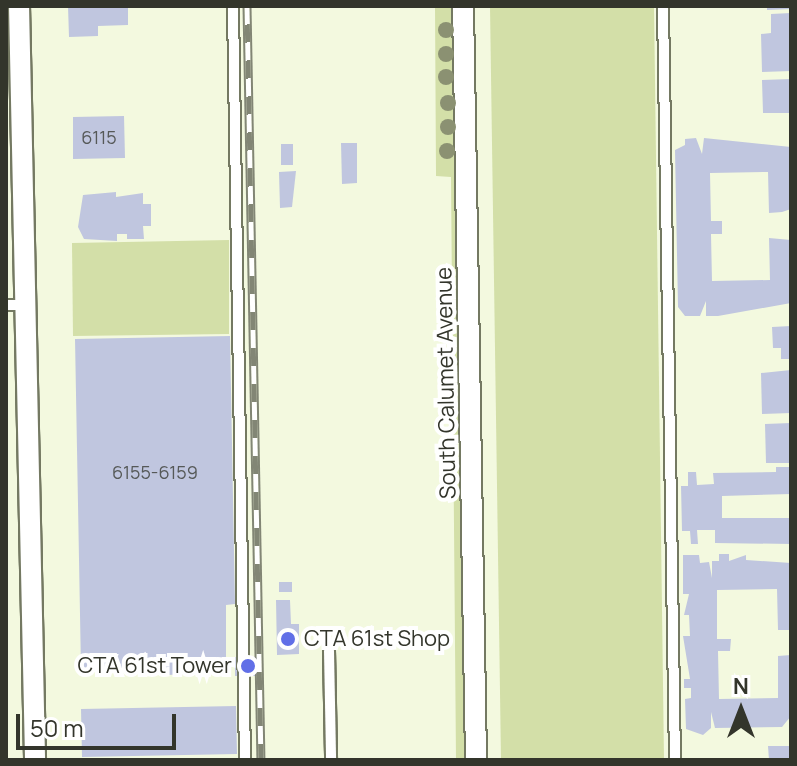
<!DOCTYPE html>
<style>
body{margin:0}
#map{position:relative;width:797px;height:766px;overflow:hidden;background:#f3f9df;font-family:Manrope,sans-serif}
div>[style]{position:absolute}
[style*='--x']{left:calc(var(--x)*1px);top:calc(var(--y)*1px);width:calc(var(--w)*1px);rotate:calc(var(--a)*1deg)}
.green>*{inset:0;background:#d3dfa8}
.building>*{inset:0;background:#c0c6df}
.roads{filter:drop-shadow(2px 0 #747962) drop-shadow(-2px 0 #747962) drop-shadow(0 2px #747962) drop-shadow(0 -2px #747962)}
.lane>*{height:10px;margin:-5px;padding:0 5px;transform-origin:5px;border-radius:5px;background:#fff}
.street>*{height:20px;margin:-10px;padding:0 10px;transform-origin:10px;border-radius:10px;background:#fff}
.rail>*{height:9px;margin-top:-4.5px;transform-origin:0;background:repeating-linear-gradient(90deg,#fff 0 18px,#828675 0 36px);box-sizing:border-box;border-block:2px solid #828675}
.trees>*{width:16px;height:16px;margin:-8px;border-radius:50%;background:#8b9172}
.dots>*{width:22px;height:22px;translate:-50% -50%;box-sizing:border-box;border:4px solid #fff;border-radius:50%}
span{translate:-50% -50%;white-space:nowrap;text-align:center;line-height:1.15;-webkit-text-stroke:8px #fff;paint-order:stroke}
.number-label{font-size:18px;color:#565958}
.number-label span{-webkit-text-stroke-width:0}
.street-label{font-size:22px;color:#33352b}
.poi-label{font-size:22px;color:#33352b}
.left{translate:0 -50%;text-align:left}
.right{translate:-100% -50%;text-align:right}
.frame{position:absolute;inset:0;border:8px solid #33352b;pointer-events:none}
.north{position:absolute;left:701px;top:670px;width:80px;height:80px;-webkit-text-stroke:6px #fff;paint-order:stroke;rotate:0deg;font-size:22px;font-weight:700;line-height:32px;text-align:center;color:#33352b}
.north::after{content:'';display:block;margin:auto;width:28px;height:36px;background:#33352b;clip-path:polygon(50% 0,100% 100%,50% 72%,0 100%)}
.scale{position:absolute;left:16px;top:714px;width:160px;height:36px;box-sizing:border-box;border:4px solid #33352b;border-top:0;padding-left:10px;font-size:24px;line-height:28px;white-space:nowrap;color:#33352b;-webkit-text-stroke:6px #fff;paint-order:stroke}
</style>
<div id="map">
<div class="green">
<i style="clip-path:polygon(435px 6px,452px 6px,465px 760px,456px 760px,451px 177px,436px 176px)"></i>
<i style="clip-path:polygon(490px 6px,654px 6px,664px 760px,501px 760px)"></i>
<i style="clip-path:polygon(229px 240px,229px 334px,73px 336px,72px 243px)"></i>
</div>
<div class="building">
<i style="clip-path:polygon(68px 6px,128px 6px,128px 25px,98px 26px,98px 36px,69px 37px)"></i>
<i style="clip-path:polygon(767px 6px,791px 6px,791px 9px,767px 10px)"></i>
<i style="clip-path:polygon(791px 13px,791px 71px,762px 72px,761px 34px,771px 33px,771px 14px)"></i>
<i style="clip-path:polygon(791px 79px,791px 113px,763px 113px,762px 80px)"></i>
<i style="clip-path:polygon(124px 116px,125px 158px,73px 159px,73px 117px)"></i>
<i style="clip-path:polygon(696px 138px,702px 154px,704px 138px,791px 147px,791px 209px,782px 212px,769px 213px,768px 172px,710px 173px,711px 221px,722px 221px,722px 234px,711px 234px,712px 281px,770px 280px,769px 238px,791px 240px,791px 303px,718px 316px,706px 316px,706px 301px,700px 316px,685px 316px,678px 307px,675px 150px,685px 145px,685px 139px)"></i>
<i style="clip-path:polygon(341px 143px,357px 143px,357px 183px,342px 184px)"></i>
<i style="clip-path:polygon(281px 144px,293px 144px,293px 165px,281px 165px)"></i>
<i style="clip-path:polygon(296px 171px,292px 207px,280px 208px,279px 172px)"></i>
<i style="clip-path:polygon(116px 192px,116px 197px,143px 193px,143px 204px,151px 204px,151px 226px,143px 226px,144px 239px,127px 239px,127px 234px,117px 234px,117px 241px,84px 239px,78px 227px,83px 195px)"></i>
<i style="clip-path:polygon(791px 326px,791px 359px,781px 359px,781px 348px,773px 348px,772px 327px)"></i>
<i style="clip-path:polygon(230px 336px,235px 604px,226px 605px,226px 674px,159px 675px,159px 666px,81px 670px,75px 339px)"></i>
<i style="clip-path:polygon(791px 370px,791px 413px,762px 414px,761px 373px)"></i>
<i style="clip-path:polygon(791px 423px,791px 463px,766px 463px,765px 424px)"></i>
<i style="clip-path:polygon(776px 467px,791px 467px,791px 494px,722px 496px,722px 518px,791px 518px,791px 544px,715px 543px,715px 530px,697px 530px,698px 544px,691px 544px,690px 531px,682px 531px,681px 486px,688px 486px,688px 472px,696px 472px,697px 485px,714px 484px,713px 473px,776px 472px)"></i>
<i style="clip-path:polygon(719px 554px,729px 554px,729px 561px,746px 555px,746px 560px,791px 563px,790px 630px,778px 630px,777px 589px,717px 590px,717px 639px,731px 639px,730px 651px,718px 651px,719px 699px,778px 698px,778px 656px,791px 655px,791px 716px,782px 727px,715px 728px,711px 712px,711px 728px,703px 735px,686px 729px,685px 699px,691px 698px,691px 688px,684px 688px,684px 679px,690px 679px,683px 636px,690px 636px,689px 615px,684px 615px,689px 594px,683px 594px,683px 555px,699px 555px,700px 563px,709px 562px,712px 578px,712px 561px,719px 561px)"></i>
<i style="clip-path:polygon(279px 582px,292px 582px,292px 592px,279px 592px)"></i>
<i style="clip-path:polygon(276px 600px,290px 600px,291px 624px,299px 624px,299px 654px,277px 655px)"></i>
<i style="clip-path:polygon(235px 657px,260px 657px,261px 676px,235px 676px)"></i>
<i style="clip-path:polygon(236px 706px,237px 754px,82px 757px,81px 709px)"></i>
<i style="clip-path:polygon(768px 746px,791px 746px,791px 760px,769px 760px)"></i>
</div>
<div class="roads">
<div class="lane">
<i style="--x:233;--y:6;--w:754;--a:89.09"></i>
<i style="--x:663;--y:6;--w:754;--a:89.09"></i>
<i style="--x:6;--y:305;--w:19;--a:0"></i>
<i style="--x:329;--y:651;--w:109;--a:88.9"></i>
</div>
<div class="street">
<i style="--x:19;--y:6;--w:754;--a:88.78"></i>
<i style="--x:463;--y:6;--w:754;--a:89.01"></i>
</div>
</div>
<div class="rail">
<i style="--x:247;--y:6;--w:754;--a:88.94"></i>
</div>
<div class="trees">
<i style="left:446px;top:30px"></i>
<i style="left:446px;top:54px"></i>
<i style="left:446px;top:77px"></i>
<i style="left:448px;top:103px"></i>
<i style="left:448px;top:127px"></i>
<i style="left:447px;top:151px"></i>
</div>
<div class="dots">
<i style="left:288px;top:639px;background:#616fe7"></i>
<i style="left:248px;top:666px;background:#616fe7"></i>
</div>
<div class="number-label">
<span style="left:99px;top:137px">6115</span>
<span style="left:155px;top:472px">6155-6159</span>
</div>
<div class="street-label">
<span style="left:446px;top:383px;rotate:-91deg">South Calumet Avenue</span>
</div>
<div class="poi-label">
<span class="left" style="left:304px;top:639px">CTA 61st Shop</span>
<span class="right" style="left:232px;top:666px">CTA 61st Tower</span>
</div>
<div class="frame"></div>
<div class="north">N</div>
<div class="scale">50 m</div>
</div>
